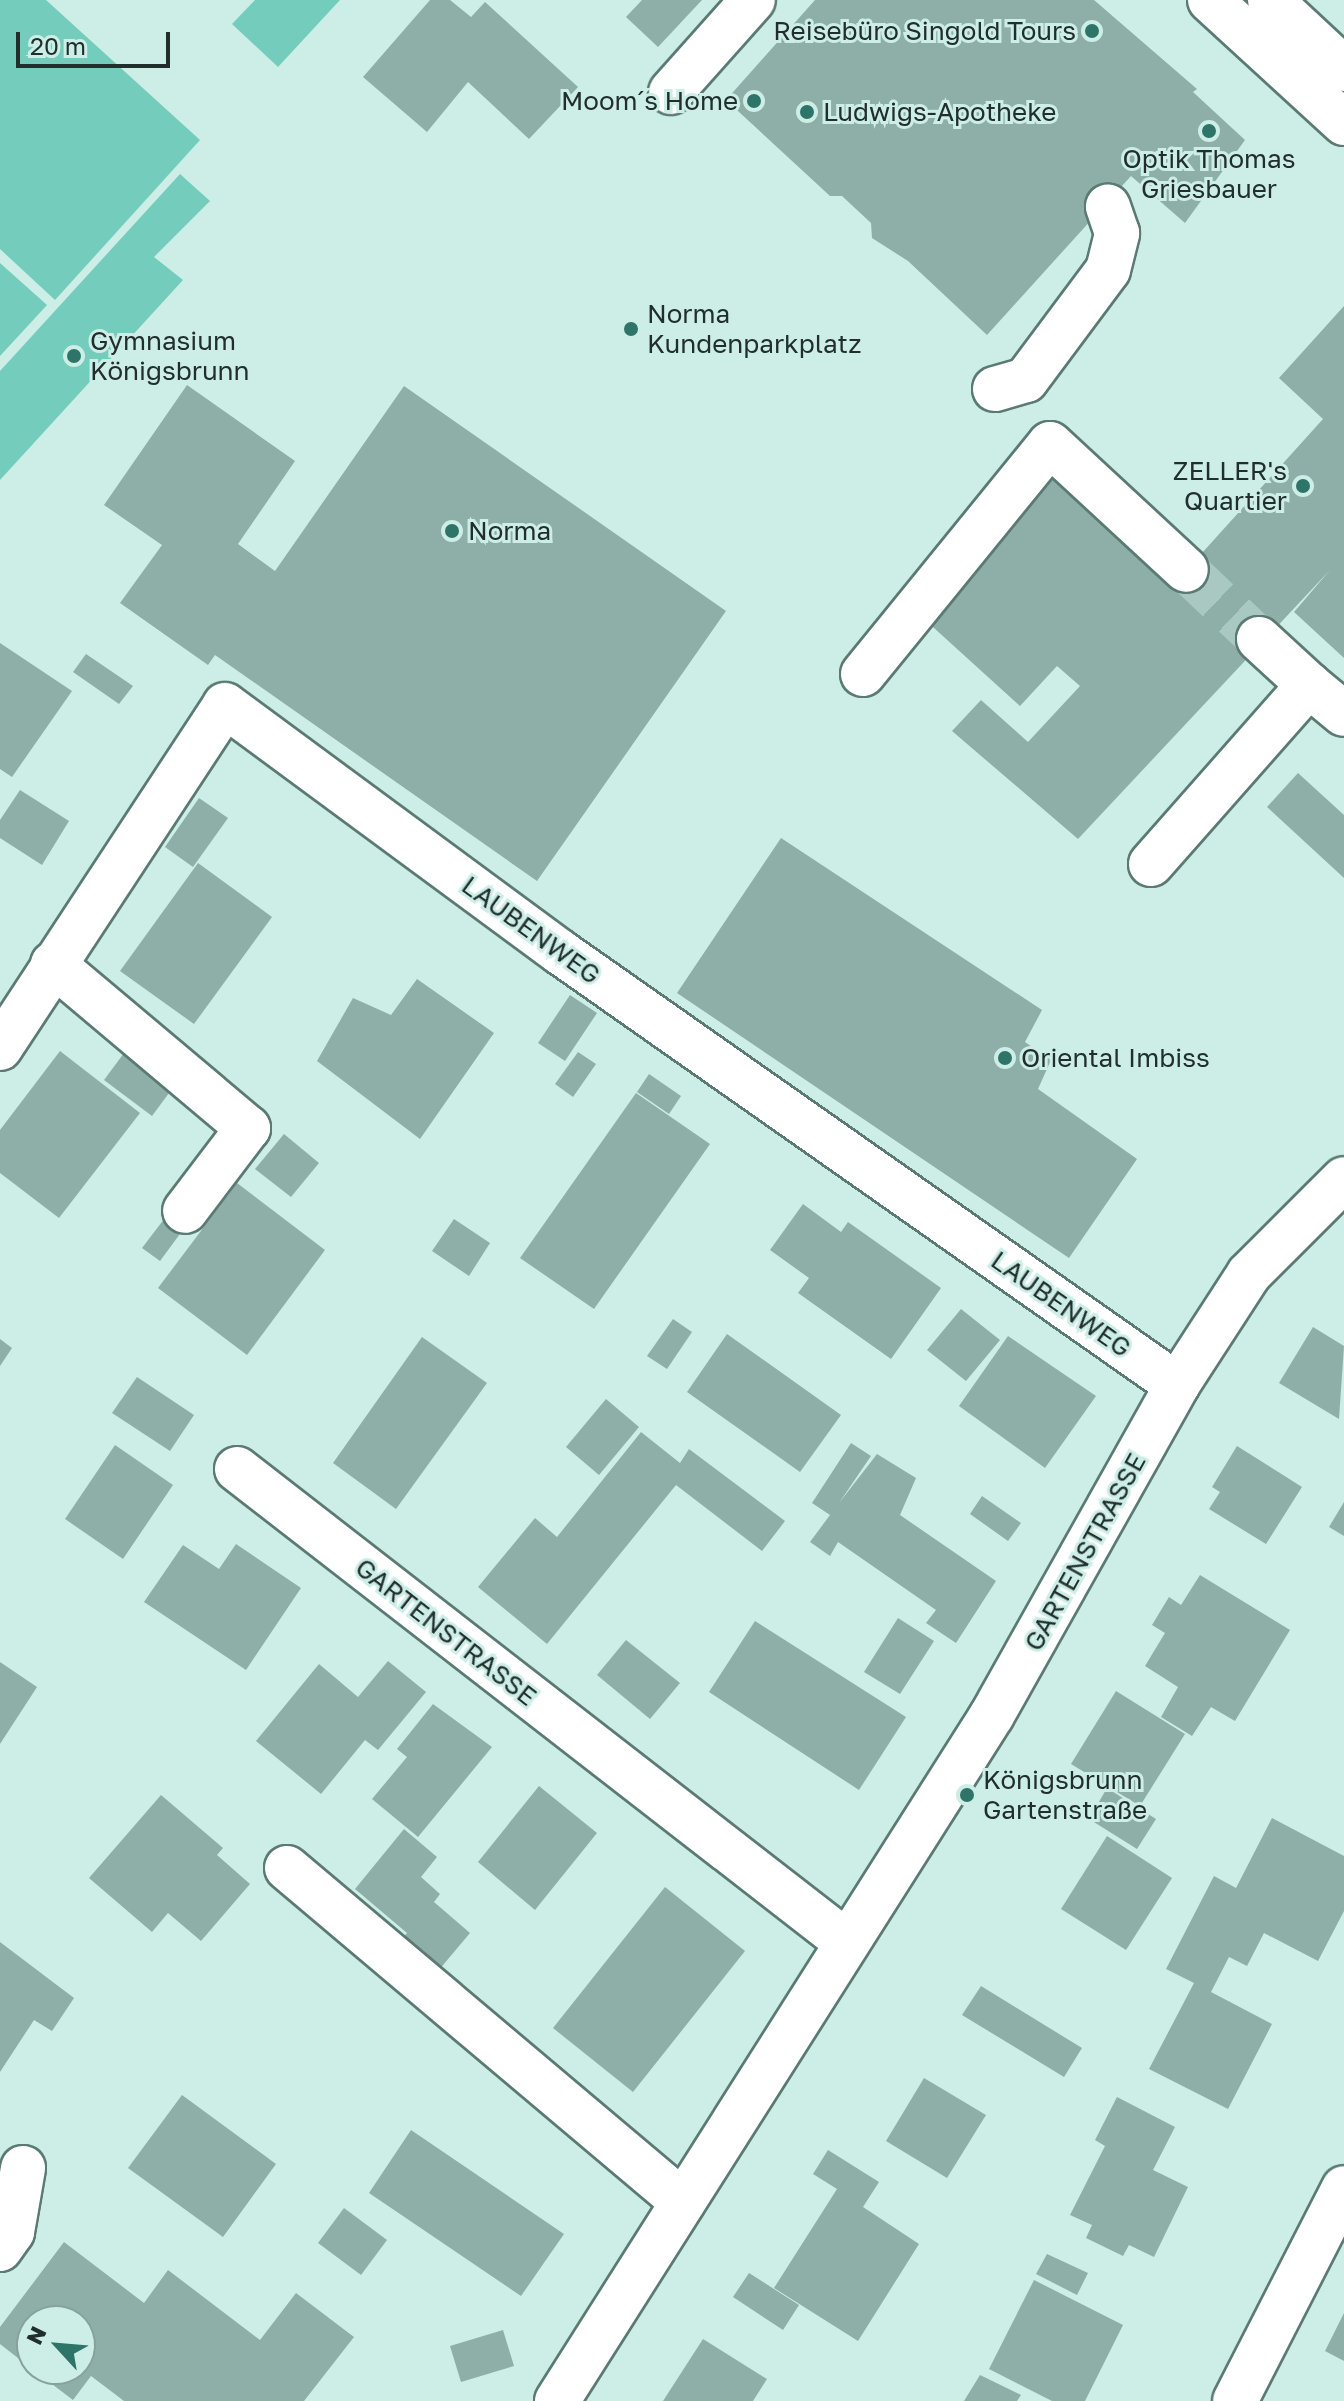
<!DOCTYPE html>
<meta charset="utf-8">
<style>
body{margin:0}
#map{position:relative;width:1344px;height:2401px;overflow:hidden;background:#cceee7;font-family:"Golos Text",sans-serif}
div>[style]{position:absolute}
[style*='--x']{left:calc(var(--x)*1px);top:calc(var(--y)*1px);width:calc(var(--w)*1px);rotate:calc(var(--a)*1deg)}
.green>*{inset:0;background:#74ccbc}
.building>*{inset:0;background:#8eafa8}
.minor-tunnel>*{height:44px;margin-top:-22px;transform-origin:0;background:repeating-linear-gradient(90deg,#aac8c2 0 44px,transparent 0 66px)}
.roads{filter:drop-shadow(2px 0 #5b7a73) drop-shadow(-2px 0 #5b7a73) drop-shadow(0 2px #5b7a73) drop-shadow(0 -2px #5b7a73)}
.minor>*{height:44px;margin:-22px;padding:0 22px;transform-origin:22px;border-radius:22px;background:#fff}
.dots>*{width:22px;height:22px;translate:-50% -50%;box-sizing:border-box;border:4px solid #cceee7;border-radius:50%}
span{translate:-50% -50%;white-space:nowrap;text-align:center;line-height:1.15;-webkit-text-stroke:6px #cceee7;paint-order:stroke}
.poi-label{font-size:26px;color:#212e2c}
.right{translate:-100% -50%;text-align:right}
.left{translate:0 -50%;text-align:left}
.street-label{font-size:26px;color:#212e2c}
.north{position:absolute;left:16px;top:2305px;width:80px;height:80px;box-sizing:border-box;background:#cceee7;border:2px solid #88a19c;border-radius:50%;rotate:296deg;font-size:22px;font-weight:700;line-height:32px;text-align:center;color:#212e2c}
.north::after{content:'';display:block;margin:auto;width:28px;height:36px;background:#2f7469;clip-path:polygon(50% 0,100% 100%,50% 72%,0 100%)}
.scale{position:absolute;left:16px;top:32px;width:154px;height:36px;box-sizing:border-box;border:4px solid #212e2c;border-top:0;padding-left:10px;font-size:24px;line-height:28px;white-space:nowrap;color:#212e2c;-webkit-text-stroke:6px #cceee7;paint-order:stroke}
</style>
<div id="map">
<div class="green">
<i style="clip-path:polygon(0 0,46px 0,200px 140px,55px 300px,0 249px)"></i>
<i style="clip-path:polygon(255px 0,340px 0,278px 67px,232px 24px)"></i>
<i style="clip-path:polygon(180px 174px,210px 201px,154px 257px,183px 280px,0 480px,0 371px)"></i>
<i style="clip-path:polygon(0 263px,47px 305px,0 356px)"></i>
</div>
<div class="building">
<i style="clip-path:polygon(430px 0,450px 0,471px 17px,485px 2px,578px 87px,529px 139px,468px 82px,427px 132px,363px 77px)"></i>
<i style="clip-path:polygon(642px 0,702px 0,658px 47px,626px 17px)"></i>
<i style="clip-path:polygon(815px 0,1094px 0,1197px 89px,1193px 92px,1245px 140px,1185px 223px,1131px 176px,987px 335px,908px 261px,872px 238px,871px 223px,842px 196px,830px 196px,726px 100px)"></i>
<i style="clip-path:polygon(1344px 306px,1344px 658px,1294px 612px,1330px 570px,1078px 839px,952px 731px,981px 700px,1028px 742px,1080px 686px,1057px 666px,1020px 706px,923px 618px,1055px 473px,1153px 510px,1202px 553px,1323px 419px,1279px 378px)"></i>
<i style="clip-path:polygon(187px 385px,295px 461px,238px 544px,275px 571px,404px 386px,726px 611px,537px 881px,215px 655px,208px 665px,120px 603px,162px 545px,104px 505px)"></i>
<i style="clip-path:polygon(0 643px,72px 691px,12px 777px,0 769px)"></i>
<i style="clip-path:polygon(86px 654px,133px 686px,119px 704px,73px 672px)"></i>
<i style="clip-path:polygon(1298px 773px,1344px 815px,1344px 878px,1267px 807px)"></i>
<i style="clip-path:polygon(20px 790px,69px 821px,42px 865px,0 838px,0 820px)"></i>
<i style="clip-path:polygon(199px 798px,228px 818px,193px 867px,165px 847px)"></i>
<i style="clip-path:polygon(781px 838px,1042px 1010px,1025px 1042px,1051px 1060px,1038px 1089px,1137px 1159px,1069px 1258px,677px 993px)"></i>
<i style="clip-path:polygon(198px 863px,272px 917px,194px 1024px,120px 971px)"></i>
<i style="clip-path:polygon(417px 979px,494px 1033px,420px 1139px,317px 1061px,353px 998px,391px 1015px)"></i>
<i style="clip-path:polygon(570px 995px,597px 1013px,565px 1061px,538px 1043px)"></i>
<i style="clip-path:polygon(127px 1049px,175px 1085px,152px 1116px,104px 1080px)"></i>
<i style="clip-path:polygon(60px 1051px,140px 1113px,59px 1218px,0 1173px,0 1130px)"></i>
<i style="clip-path:polygon(578px 1052px,596px 1064px,573px 1097px,555px 1084px)"></i>
<i style="clip-path:polygon(649px 1074px,681px 1096px,669px 1114px,637px 1092px)"></i>
<i style="clip-path:polygon(636px 1093px,710px 1144px,594px 1309px,520px 1258px)"></i>
<i style="clip-path:polygon(284px 1134px,319px 1163px,291px 1197px,255px 1169px)"></i>
<i style="clip-path:polygon(237px 1183px,325px 1250px,247px 1355px,158px 1288px)"></i>
<i style="clip-path:polygon(803px 1204px,841px 1232px,848px 1222px,941px 1288px,891px 1359px,798px 1293px,809px 1278px,770px 1250px)"></i>
<i style="clip-path:polygon(171px 1210px,188px 1223px,160px 1261px,142px 1248px)"></i>
<i style="clip-path:polygon(454px 1219px,490px 1243px,469px 1276px,432px 1251px)"></i>
<i style="clip-path:polygon(961px 1309px,1000px 1340px,966px 1381px,927px 1350px)"></i>
<i style="clip-path:polygon(673px 1319px,692px 1332px,667px 1369px,647px 1356px)"></i>
<i style="clip-path:polygon(1313px 1327px,1344px 1346px,1339px 1419px,1279px 1383px)"></i>
<i style="clip-path:polygon(727px 1334px,841px 1415px,800px 1472px,687px 1392px)"></i>
<i style="clip-path:polygon(1008px 1336px,1096px 1396px,1045px 1468px,959px 1406px)"></i>
<i style="clip-path:polygon(422px 1337px,487px 1383px,396px 1509px,333px 1463px)"></i>
<i style="clip-path:polygon(0 1339px,12px 1348px,0 1366px)"></i>
<i style="clip-path:polygon(137px 1377px,194px 1415px,170px 1451px,112px 1413px)"></i>
<i style="clip-path:polygon(606px 1399px,639px 1427px,599px 1475px,566px 1447px)"></i>
<i style="clip-path:polygon(641px 1432px,680px 1463px,689px 1449px,785px 1521px,762px 1551px,676px 1485px,547px 1644px,478px 1587px,535px 1518px,557px 1537px)"></i>
<i style="clip-path:polygon(851px 1443px,871px 1456px,839px 1503px,877px 1454px,916px 1478px,900px 1515px,996px 1581px,956px 1643px,926px 1623px,936px 1610px,838px 1542px,830px 1556px,810px 1542px,830px 1515px,812px 1503px)"></i>
<i style="clip-path:polygon(115px 1445px,173px 1485px,123px 1559px,65px 1519px)"></i>
<i style="clip-path:polygon(1237px 1446px,1302px 1487px,1266px 1544px,1209px 1509px,1220px 1492px,1212px 1487px)"></i>
<i style="clip-path:polygon(982px 1496px,1021px 1523px,1008px 1541px,970px 1514px)"></i>
<i style="clip-path:polygon(1344px 1502px,1344px 1536px,1329px 1527px)"></i>
<i style="clip-path:polygon(236px 1544px,301px 1588px,246px 1670px,144px 1602px,183px 1545px,219px 1569px)"></i>
<i style="clip-path:polygon(1200px 1575px,1290px 1630px,1235px 1721px,1211px 1707px,1192px 1736px,1161px 1717px,1178px 1687px,1145px 1666px,1165px 1633px,1152px 1625px,1169px 1597px,1181px 1605px)"></i>
<i style="clip-path:polygon(898px 1618px,934px 1641px,900px 1694px,864px 1672px)"></i>
<i style="clip-path:polygon(755px 1621px,906px 1717px,859px 1790px,709px 1692px)"></i>
<i style="clip-path:polygon(626px 1640px,680px 1683px,650px 1719px,597px 1675px)"></i>
<i style="clip-path:polygon(388px 1661px,426px 1692px,378px 1750px,365px 1740px,321px 1794px,256px 1741px,319px 1664px,358px 1697px)"></i>
<i style="clip-path:polygon(0 1662px,37px 1687px,0 1744px)"></i>
<i style="clip-path:polygon(1116px 1691px,1185px 1734px,1140px 1806px,1071px 1764px)"></i>
<i style="clip-path:polygon(433px 1704px,492px 1747px,418px 1837px,372px 1799px,407px 1757px,397px 1749px)"></i>
<i style="clip-path:polygon(539px 1786px,597px 1833px,535px 1910px,478px 1862px)"></i>
<i style="clip-path:polygon(1107px 1788px,1156px 1819px,1137px 1849px,1089px 1819px)"></i>
<i style="clip-path:polygon(161px 1795px,223px 1848px,217px 1855px,250px 1884px,201px 1941px,168px 1913px,152px 1932px,89px 1878px)"></i>
<i style="clip-path:polygon(1272px 1818px,1344px 1856px,1344px 1911px,1318px 1961px,1264px 1933px,1247px 1966px,1229px 1957px,1211px 1992px,1272px 2024px,1228px 2109px,1149px 2069px,1194px 1983px,1166px 1969px,1214px 1876px,1236px 1888px)"></i>
<i style="clip-path:polygon(404px 1829px,437px 1857px,421px 1877px,440px 1894px,434px 1902px,470px 1933px,438px 1971px,402px 1939px,407px 1933px,355px 1889px)"></i>
<i style="clip-path:polygon(1107px 1836px,1172px 1878px,1126px 1950px,1061px 1909px)"></i>
<i style="clip-path:polygon(665px 1887px,745px 1951px,633px 2092px,553px 2028px)"></i>
<i style="clip-path:polygon(0 1942px,74px 1998px,52px 2031px,34px 2020px,0 2072px)"></i>
<i style="clip-path:polygon(981px 1986px,1082px 2048px,1064px 2077px,962px 2015px)"></i>
<i style="clip-path:polygon(924px 2078px,986px 2115px,947px 2178px,886px 2141px)"></i>
<i style="clip-path:polygon(182px 2095px,276px 2164px,223px 2237px,128px 2168px)"></i>
<i style="clip-path:polygon(1117px 2097px,1175px 2127px,1153px 2170px,1188px 2187px,1154px 2257px,1129px 2245px,1123px 2256px,1086px 2238px,1092px 2225px,1070px 2215px,1105px 2146px,1095px 2140px)"></i>
<i style="clip-path:polygon(411px 2130px,564px 2234px,521px 2296px,369px 2193px)"></i>
<i style="clip-path:polygon(828px 2150px,879px 2182px,863px 2207px,919px 2244px,858px 2341px,774px 2288px,837px 2189px,813px 2174px)"></i>
<i style="clip-path:polygon(344px 2208px,387px 2240px,361px 2275px,318px 2243px)"></i>
<i style="clip-path:polygon(64px 2242px,144px 2303px,168px 2270px,260px 2340px,296px 2293px,354px 2337px,304px 2401px,124px 2401px,91px 2376px,73px 2400px,32px 2369px,80px 2369px,80px 2321px,32px 2321px,32px 2369px,0 2344px,0 2327px)"></i>
<i style="clip-path:polygon(1047px 2254px,1088px 2273px,1077px 2295px,1036px 2274px)"></i>
<i style="clip-path:polygon(749px 2273px,799px 2305px,783px 2330px,733px 2297px)"></i>
<i style="clip-path:polygon(1034px 2280px,1123px 2325px,1085px 2401px,1052px 2401px,989px 2369px)"></i>
<i style="clip-path:polygon(1344px 2313px,1344px 2361px,1325px 2351px)"></i>
<i style="clip-path:polygon(503px 2330px,514px 2366px,461px 2382px,450px 2346px)"></i>
<i style="clip-path:polygon(703px 2339px,767px 2379px,753px 2401px,663px 2401px)"></i>
<i style="clip-path:polygon(980px 2375px,1021px 2395px,1017px 2401px,964px 2401px)"></i>
</div>
<div class="minor-tunnel">
<i style="--x:1186;--y:570;--w:100;--a:43.4"></i>
</div>
<div class="roads">
<div class="minor">
<i style="--x:1210;--y:0;--w:182;--a:42.5"></i>
<i style="--x:1270;--y:0;--w:101;--a:43"></i>
<i style="--x:671;--y:92;--w:123;--a:-48.3"></i>
<i style="--x:995;--y:389;--w:32;--a:-16"></i>
<i style="--x:1026;--y:380;--w:137;--a:-53.3"></i>
<i style="--x:1108;--y:270;--w:38;--a:-76"></i>
<i style="--x:1117;--y:233;--w:28;--a:-109"></i>
<i style="--x:863;--y:674;--w:296;--a:-50.9"></i>
<i style="--x:1050;--y:444;--w:185;--a:42.8"></i>
<i style="--x:1309;--y:685;--w:45;--a:39.6"></i>
<i style="--x:1151;--y:864;--w:239;--a:-48.6"></i>
<i style="--x:1309;--y:685;--w:68;--a:-137.4"></i>
<i style="--x:53;--y:964;--w:255;--a:40.1"></i>
<i style="--x:248;--y:1128;--w:104;--a:127.2"></i>
<i style="--x:0;--y:1048;--w:410;--a:-56.7"></i>
<i style="--x:225;--y:705;--w:416;--a:36.4"></i>
<i style="--x:560;--y:952;--w:754;--a:35.06"></i>
<i style="--x:237;--y:1469;--w:770;--a:37.82"></i>
<i style="--x:287;--y:1868;--w:518;--a:40.15"></i>
<i style="--x:0;--y:2249;--w:21;--a:-55"></i>
<i style="--x:12;--y:2232;--w:65;--a:-80.2"></i>
<i style="--x:557;--y:2401;--w:812;--a:-57.62"></i>
<i style="--x:992;--y:1715;--w:378;--a:-60.7"></i>
<i style="--x:1177;--y:1385;--w:132;--a:-57"></i>
<i style="--x:1249;--y:1274;--w:134;--a:-45"></i>
<i style="--x:1235;--y:2401;--w:239;--a:-62.9"></i>
</div>
</div>
<div class="dots">
<i style="left:1092px;top:31px;background:#2f7469"></i>
<i style="left:754px;top:101px;background:#2f7469"></i>
<i style="left:807px;top:112px;background:#2f7469"></i>
<i style="left:1209px;top:131px;background:#2f7469"></i>
<i style="left:631px;top:329px;background:#2f7469"></i>
<i style="left:74px;top:356px;background:#2f7469"></i>
<i style="left:1303px;top:486px;background:#2f7469"></i>
<i style="left:452px;top:531px;background:#2f7469"></i>
<i style="left:1005px;top:1058px;background:#2f7469"></i>
<i style="left:967px;top:1795px;background:#2f7469"></i>
</div>
<div class="poi-label">
<span class="right" style="left:1076px;top:31px">Reisebüro Singold Tours</span>
<span class="right" style="left:738px;top:101px">Moom´s Home</span>
<span class="left" style="left:823px;top:112px">Ludwigs-Apotheke</span>
<span style="left:1209px;top:174px">Optik Thomas<br>Griesbauer</span>
<span class="left" style="left:647px;top:329px">Norma<br>Kundenparkplatz</span>
<span class="left" style="left:90px;top:356px">Gymnasium<br>Königsbrunn</span>
<span class="right" style="left:1287px;top:486px">ZELLER's<br>Quartier</span>
<span class="left" style="left:468px;top:531px">Norma</span>
<span class="left" style="left:1021px;top:1058px">Oriental Imbiss</span>
<span class="left" style="left:983px;top:1795px">Königsbrunn<br>Gartenstraße</span>
</div>
<div class="street-label">
<span style="left:531px;top:930px;rotate:36deg">LAUBENWEG</span>
<span style="left:1061px;top:1304px;rotate:35deg">LAUBENWEG</span>
<span style="left:1085px;top:1552px;rotate:-61deg">GARTENSTRASSE</span>
<span style="left:446px;top:1632px;rotate:38deg">GARTENSTRASSE</span>
</div>
<div class="north">N</div>
<div class="scale">20 m</div>
</div>
